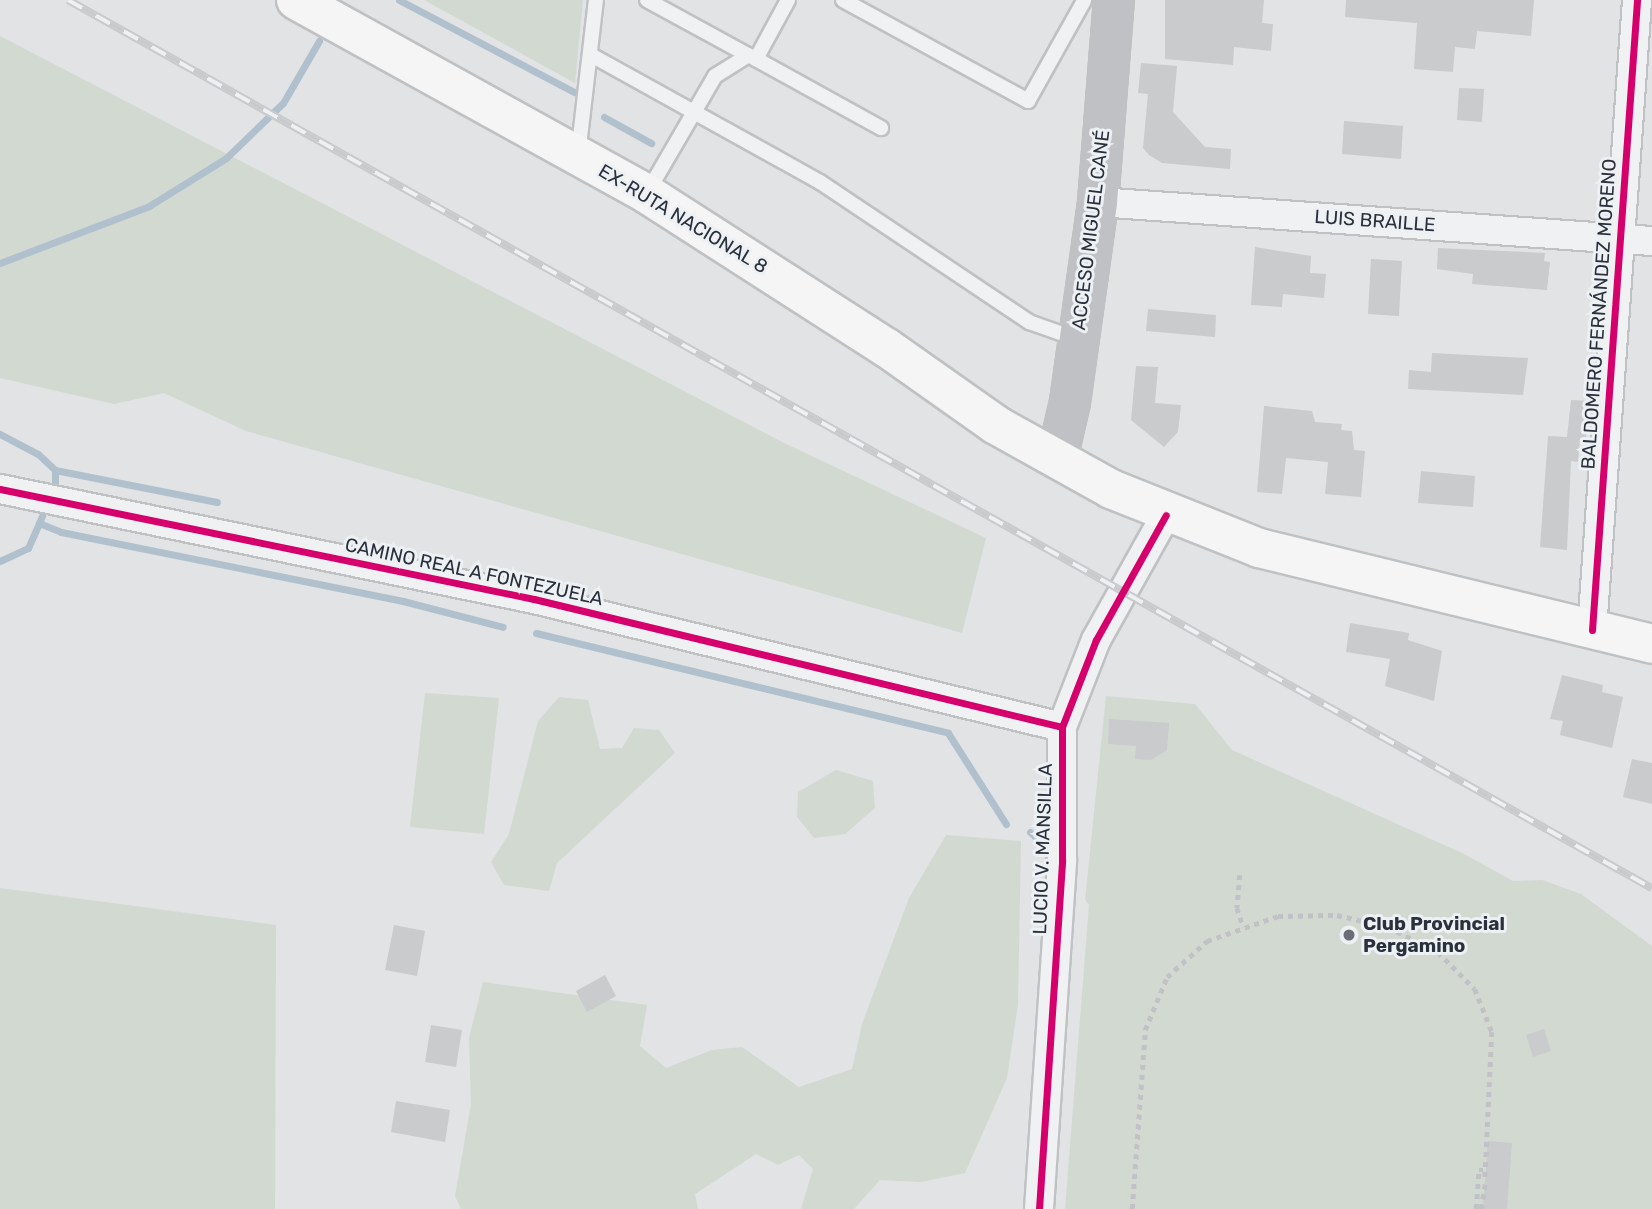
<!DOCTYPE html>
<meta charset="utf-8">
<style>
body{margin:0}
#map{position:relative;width:1652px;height:1209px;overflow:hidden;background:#e1e3e5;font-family:Rubik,sans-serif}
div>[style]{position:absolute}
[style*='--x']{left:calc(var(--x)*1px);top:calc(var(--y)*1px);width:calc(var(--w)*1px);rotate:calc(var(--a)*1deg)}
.green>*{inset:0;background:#d2d9d1}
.stream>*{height:7px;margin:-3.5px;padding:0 3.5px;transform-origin:3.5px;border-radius:3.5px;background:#b1c0cd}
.building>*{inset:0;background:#c9cbcd}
.path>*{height:4.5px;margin-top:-2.25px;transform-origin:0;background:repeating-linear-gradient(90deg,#c1c2c5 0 5px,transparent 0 10px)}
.roads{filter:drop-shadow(2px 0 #bfc1c3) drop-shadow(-2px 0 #bfc1c3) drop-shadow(0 2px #bfc1c3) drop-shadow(0 -2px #bfc1c3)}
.service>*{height:14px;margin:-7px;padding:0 7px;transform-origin:7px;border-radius:7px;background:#eff1f2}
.minor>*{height:28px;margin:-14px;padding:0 14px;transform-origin:14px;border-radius:14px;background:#eff1f2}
.secondary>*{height:38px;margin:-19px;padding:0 19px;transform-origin:19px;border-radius:19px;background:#bfc1c4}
.primary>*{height:38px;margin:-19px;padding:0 19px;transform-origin:19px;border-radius:19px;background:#f5f5f5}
.rail>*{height:8px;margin-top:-4px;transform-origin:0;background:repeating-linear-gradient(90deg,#eef1f4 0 16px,#c9cacc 0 32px);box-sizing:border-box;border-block:2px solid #c9cacc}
.cycleway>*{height:7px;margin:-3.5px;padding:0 3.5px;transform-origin:3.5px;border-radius:3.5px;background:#d6006c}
.dots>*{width:19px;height:19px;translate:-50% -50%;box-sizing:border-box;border:4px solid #eef1f4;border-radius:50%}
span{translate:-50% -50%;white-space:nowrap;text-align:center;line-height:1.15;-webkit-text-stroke:6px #eef1f4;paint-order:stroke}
.street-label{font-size:19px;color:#2a313c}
.poi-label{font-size:19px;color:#2a313c;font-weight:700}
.left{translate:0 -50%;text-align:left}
</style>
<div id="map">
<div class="green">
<i style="clip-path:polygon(424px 0,583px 0,575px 83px)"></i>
<i style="clip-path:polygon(0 36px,784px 443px,986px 538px,962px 633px,246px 431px,164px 393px,114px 404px,0 378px)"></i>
<i style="clip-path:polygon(425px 693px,499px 698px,484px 834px,410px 827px)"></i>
<i style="clip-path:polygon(1106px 696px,1195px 704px,1232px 750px,1462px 853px,1513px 881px,1542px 880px,1581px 894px,1652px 946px,1652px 1209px,1065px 1209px,1089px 905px,1085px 900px)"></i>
<i style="clip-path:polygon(559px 697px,588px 700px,600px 749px,622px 748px,634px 728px,659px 730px,675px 753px,557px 863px,549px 891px,504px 885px,491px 862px,509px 834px,538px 721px)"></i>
<i style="clip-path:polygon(836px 770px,873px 781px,875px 808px,845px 834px,814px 838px,797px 817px,798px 792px)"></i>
<i style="clip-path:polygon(946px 835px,1021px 841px,1018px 1004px,1007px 1078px,965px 1173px,921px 1182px,880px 1180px,854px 1209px,801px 1209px,813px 1169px,799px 1155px,778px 1165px,756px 1154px,695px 1194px,698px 1209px,461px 1209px,455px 1196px,471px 1104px,469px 1038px,483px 982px,647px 1005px,640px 1046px,666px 1068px,712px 1050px,742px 1047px,799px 1087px,852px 1069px,862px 1024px,909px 898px)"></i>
<i style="clip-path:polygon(0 888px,276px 925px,275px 1209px,0 1209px)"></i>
</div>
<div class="stream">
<i style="--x:399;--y:0;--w:198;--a:27.7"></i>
<i style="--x:604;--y:117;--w:54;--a:29"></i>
<i style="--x:0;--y:263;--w:160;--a:-20.9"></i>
<i style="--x:149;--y:206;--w:91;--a:-31.9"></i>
<i style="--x:226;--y:158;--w:79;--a:-44"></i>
<i style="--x:283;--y:103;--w:72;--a:-59.9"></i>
<i style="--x:0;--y:434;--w:43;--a:27.8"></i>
<i style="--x:38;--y:454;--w:23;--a:43"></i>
<i style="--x:55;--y:470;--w:165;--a:11.2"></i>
<i style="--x:55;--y:482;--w:12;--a:-90"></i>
<i style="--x:42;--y:516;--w:8;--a:113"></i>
<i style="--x:39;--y:523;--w:24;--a:22"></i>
<i style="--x:61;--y:532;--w:349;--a:11.4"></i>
<i style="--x:403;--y:601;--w:103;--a:14.6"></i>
<i style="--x:0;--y:561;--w:31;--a:-25"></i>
<i style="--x:28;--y:548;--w:27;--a:-66"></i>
<i style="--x:536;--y:633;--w:424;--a:13.6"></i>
<i style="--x:948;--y:733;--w:108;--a:57.5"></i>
<i style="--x:1030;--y:832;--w:24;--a:42"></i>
<i style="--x:1048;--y:848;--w:18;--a:90"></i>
</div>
<div class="building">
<i style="clip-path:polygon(1165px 0,1264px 0,1262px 23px,1273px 24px,1271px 51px,1234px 47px,1233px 65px,1165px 59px)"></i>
<i style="clip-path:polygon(1346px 0,1534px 0,1531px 36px,1477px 31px,1475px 49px,1455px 47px,1453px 72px,1414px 69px,1417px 23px,1345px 17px)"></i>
<i style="clip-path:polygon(1141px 63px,1177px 66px,1173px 112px,1205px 147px,1231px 149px,1230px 169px,1162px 163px,1149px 155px,1143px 148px,1148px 94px,1138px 93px)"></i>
<i style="clip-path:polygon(1459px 88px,1484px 89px,1482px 122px,1457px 120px)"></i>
<i style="clip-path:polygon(1344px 121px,1403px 126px,1401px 159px,1342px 154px)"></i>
<i style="clip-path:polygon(1255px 247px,1311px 256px,1310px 273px,1326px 274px,1324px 298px,1283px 294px,1282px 307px,1251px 305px)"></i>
<i style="clip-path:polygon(1438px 248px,1545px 253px,1544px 261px,1550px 262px,1547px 290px,1472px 284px,1473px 274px,1437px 269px)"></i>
<i style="clip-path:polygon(1371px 259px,1402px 261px,1399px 316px,1368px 314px)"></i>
<i style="clip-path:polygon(1148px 309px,1216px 315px,1215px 337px,1146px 331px)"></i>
<i style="clip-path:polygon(1432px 353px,1528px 358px,1523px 395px,1408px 389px,1409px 370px,1431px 372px)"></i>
<i style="clip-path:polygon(1136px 366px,1158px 367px,1155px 403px,1181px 405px,1178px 432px,1164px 447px,1131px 420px)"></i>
<i style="clip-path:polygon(1571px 400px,1589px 401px,1586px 438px,1580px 438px,1578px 462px,1571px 461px,1567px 550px,1540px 547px,1548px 436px,1567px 437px)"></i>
<i style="clip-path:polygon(1264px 406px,1312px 411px,1315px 422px,1342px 424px,1341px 430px,1352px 431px,1354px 450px,1365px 451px,1361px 497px,1325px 494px,1328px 462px,1286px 458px,1282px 494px,1257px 492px)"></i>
<i style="clip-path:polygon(1421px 471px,1475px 476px,1473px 507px,1418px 503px)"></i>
<i style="clip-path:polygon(1350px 623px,1409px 633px,1408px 640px,1442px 651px,1434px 701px,1385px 686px,1390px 659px,1346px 652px)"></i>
<i style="clip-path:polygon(1562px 675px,1603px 685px,1602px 692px,1623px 697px,1612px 748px,1560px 735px,1563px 721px,1550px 719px)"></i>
<i style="clip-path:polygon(1109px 719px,1169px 723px,1167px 750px,1151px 760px,1135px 759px,1136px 746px,1108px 744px)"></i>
<i style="clip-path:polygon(1632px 759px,1652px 763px,1652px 804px,1623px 797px)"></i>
<i style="clip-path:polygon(394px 925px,425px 931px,417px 976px,385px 970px)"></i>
<i style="clip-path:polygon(605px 975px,616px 996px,587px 1012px,576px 991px)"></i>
<i style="clip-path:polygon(431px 1025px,462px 1030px,456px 1067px,425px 1062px)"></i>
<i style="clip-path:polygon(1544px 1029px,1551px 1051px,1533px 1057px,1526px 1035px)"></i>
<i style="clip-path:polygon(396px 1101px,450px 1110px,445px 1142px,391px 1132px)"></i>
<i style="clip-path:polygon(1488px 1141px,1512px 1143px,1507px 1209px,1483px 1209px)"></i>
</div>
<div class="path">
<i style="--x:1240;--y:875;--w:33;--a:95"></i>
<i style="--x:1237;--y:908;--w:20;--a:72"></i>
<i style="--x:1132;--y:1209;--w:179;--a:-85.8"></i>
<i style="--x:1145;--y:1030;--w:57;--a:-67.5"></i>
<i style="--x:1167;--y:977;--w:54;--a:-42"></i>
<i style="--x:1207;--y:941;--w:75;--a:-19.4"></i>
<i style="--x:1278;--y:916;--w:59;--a:-1"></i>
<i style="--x:1337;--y:915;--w:52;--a:13.2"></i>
<i style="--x:1388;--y:927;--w:56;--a:26.6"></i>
<i style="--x:1438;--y:952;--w:52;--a:45"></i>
<i style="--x:1475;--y:989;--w:46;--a:68.4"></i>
<i style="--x:1492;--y:1032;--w:149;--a:92.7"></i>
<i style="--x:1476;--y:1209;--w:39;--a:-86"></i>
<i style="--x:1479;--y:1170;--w:4;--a:0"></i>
<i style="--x:1481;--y:1209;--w:25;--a:-81"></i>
</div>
<div class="roads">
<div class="service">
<i style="--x:647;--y:0;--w:115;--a:28.6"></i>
<i style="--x:843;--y:0;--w:211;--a:28.6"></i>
<i style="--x:1028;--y:101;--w:115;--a:-60.8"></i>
<i style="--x:591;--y:55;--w:262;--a:29"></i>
<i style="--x:820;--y:182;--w:252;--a:33.8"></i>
<i style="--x:1029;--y:322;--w:51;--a:19.5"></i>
<i style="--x:756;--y:59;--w:143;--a:28.9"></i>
<i style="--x:578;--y:155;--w:156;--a:-83.4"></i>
<i style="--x:647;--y:193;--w:135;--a:-59.8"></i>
<i style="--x:715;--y:76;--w:39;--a:-32"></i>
<i style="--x:748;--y:55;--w:9;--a:27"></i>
<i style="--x:756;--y:59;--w:67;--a:-61.5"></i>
</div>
<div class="minor">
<i style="--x:1098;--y:202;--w:555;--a:4.03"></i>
<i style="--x:0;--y:489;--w:545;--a:11.64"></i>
<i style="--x:534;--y:599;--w:543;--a:13.63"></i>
<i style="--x:1592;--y:630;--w:632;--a:-85.91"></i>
<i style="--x:1039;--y:1209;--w:350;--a:-86.2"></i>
<i style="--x:1062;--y:860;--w:133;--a:-90"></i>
<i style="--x:1062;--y:727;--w:93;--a:-68.7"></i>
<i style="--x:1096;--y:640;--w:143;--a:-60.8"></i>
</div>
<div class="secondary">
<i style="--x:1057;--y:459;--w:58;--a:-77.2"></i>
<i style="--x:1070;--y:402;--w:202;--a:-82"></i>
<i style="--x:1098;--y:202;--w:203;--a:-85.5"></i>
</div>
<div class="primary">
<i style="--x:296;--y:0;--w:401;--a:28.9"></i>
<i style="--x:647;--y:194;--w:285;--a:32.7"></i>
<i style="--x:887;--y:348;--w:133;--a:35.2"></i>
<i style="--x:996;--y:425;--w:132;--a:29.1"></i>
<i style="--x:1111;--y:489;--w:159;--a:21.7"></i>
<i style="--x:1259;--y:548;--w:405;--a:13.7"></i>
</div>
</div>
<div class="rail">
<i style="--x:68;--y:0;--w:1816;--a:29.28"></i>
</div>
<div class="cycleway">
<i style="--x:0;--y:489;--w:545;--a:11.64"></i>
<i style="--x:534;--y:599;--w:543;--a:13.63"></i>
<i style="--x:1592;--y:630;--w:632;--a:-85.91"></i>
<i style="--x:1039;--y:1209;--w:350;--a:-86.2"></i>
<i style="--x:1062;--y:860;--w:133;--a:-90"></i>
<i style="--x:1062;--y:727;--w:93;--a:-68.7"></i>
<i style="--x:1096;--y:640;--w:143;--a:-60.8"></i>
</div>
<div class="dots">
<i style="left:1349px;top:935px;background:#6a6f77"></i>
</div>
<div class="street-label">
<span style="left:683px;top:219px;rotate:31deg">EX-RUTA NACIONAL 8</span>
<span style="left:1375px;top:221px;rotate:4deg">LUIS BRAILLE</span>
<span style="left:1091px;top:230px;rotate:-83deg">ACCESO MIGUEL CANÉ</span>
<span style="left:1599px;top:314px;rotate:-86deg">BALDOMERO FERNÁNDEZ MORENO</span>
<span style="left:474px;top:572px;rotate:12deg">CAMINO REAL A FONTEZUELA</span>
<span style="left:1043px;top:849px;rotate:-88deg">LUCIO V. MANSILLA</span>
</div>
<div class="poi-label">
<span class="left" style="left:1363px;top:935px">Club Provincial<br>Pergamino</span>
</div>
</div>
